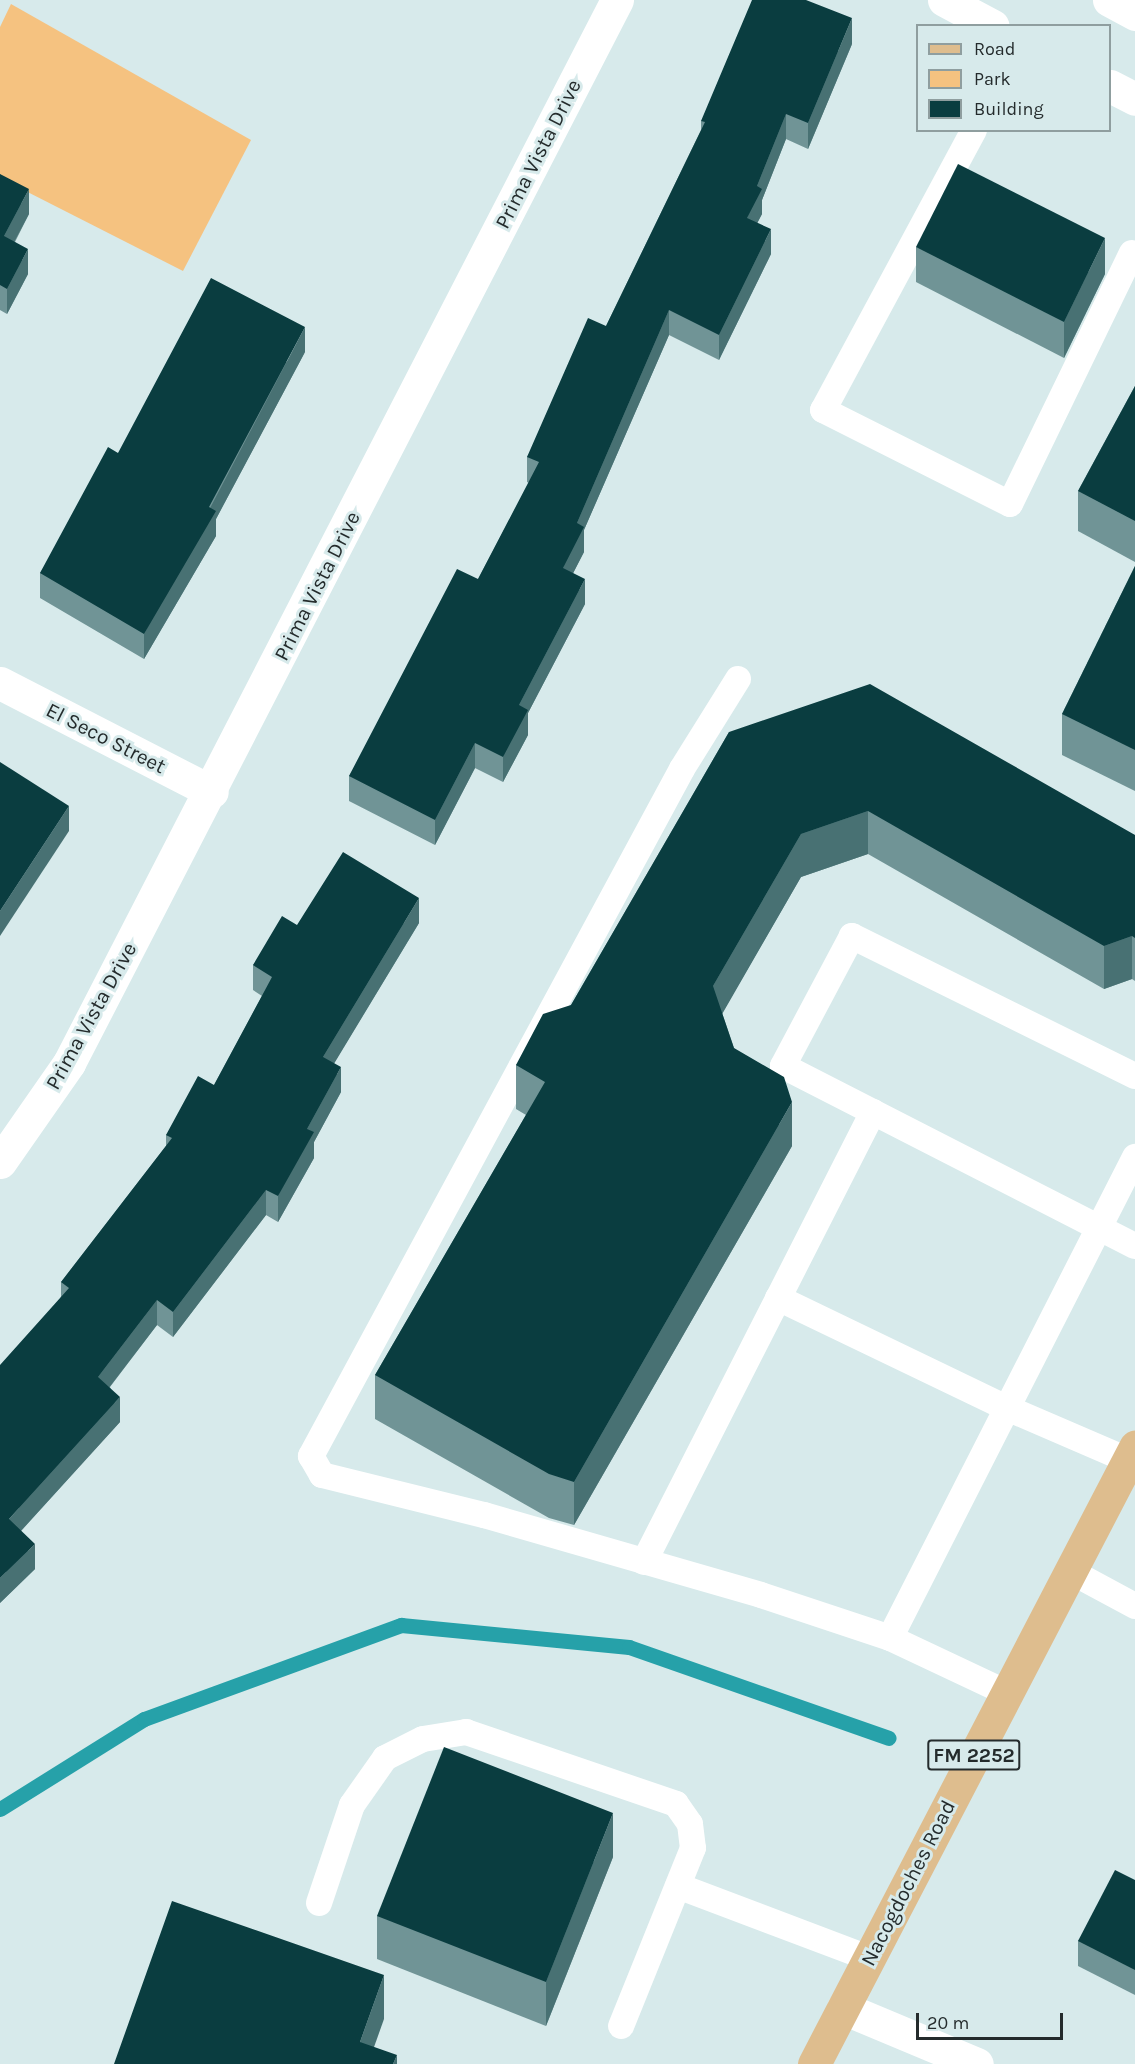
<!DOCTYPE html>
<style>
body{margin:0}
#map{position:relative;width:1135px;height:2064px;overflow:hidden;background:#d7eaeb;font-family:Karla,sans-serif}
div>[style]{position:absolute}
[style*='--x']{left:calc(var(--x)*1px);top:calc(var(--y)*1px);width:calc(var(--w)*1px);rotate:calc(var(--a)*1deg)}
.green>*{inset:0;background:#f5c280}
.stream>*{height:15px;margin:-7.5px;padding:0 7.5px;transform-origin:7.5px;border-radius:7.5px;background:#26a1a9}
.lane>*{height:26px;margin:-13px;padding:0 13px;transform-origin:13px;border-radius:13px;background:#fff}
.street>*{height:33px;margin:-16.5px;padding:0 16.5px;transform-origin:16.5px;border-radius:16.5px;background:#fff}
.primary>*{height:33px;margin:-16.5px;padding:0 16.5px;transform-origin:16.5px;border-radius:16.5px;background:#debd8e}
.wall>*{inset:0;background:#709496}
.shaded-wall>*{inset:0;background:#487173}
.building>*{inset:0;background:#0a3d40}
span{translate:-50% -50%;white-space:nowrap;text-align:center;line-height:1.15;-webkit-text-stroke:6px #d7eaeb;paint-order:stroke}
.shield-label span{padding:2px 4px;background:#d7eaeb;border:2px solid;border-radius:4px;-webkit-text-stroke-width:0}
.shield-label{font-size:20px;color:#242b2c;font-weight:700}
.street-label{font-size:21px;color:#242b2c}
.legend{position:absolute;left:916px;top:24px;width:195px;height:108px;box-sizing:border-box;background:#d7eaeb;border:2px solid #8f9e9f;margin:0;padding:8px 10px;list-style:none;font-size:18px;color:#242b2c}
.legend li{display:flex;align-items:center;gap:12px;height:30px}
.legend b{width:30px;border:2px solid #8f9e9f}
.scale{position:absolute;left:916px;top:2013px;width:147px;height:27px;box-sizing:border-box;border:3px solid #242b2c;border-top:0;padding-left:8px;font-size:18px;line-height:21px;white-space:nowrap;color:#242b2c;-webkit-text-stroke:4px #d7eaeb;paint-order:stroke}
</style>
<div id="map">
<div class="green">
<i style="clip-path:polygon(11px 4px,251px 140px,183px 271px,0 178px,0 27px)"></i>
</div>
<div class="stream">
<i style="--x:0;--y:1809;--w:170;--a:-32"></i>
<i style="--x:144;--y:1719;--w:274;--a:-20.1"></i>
<i style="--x:401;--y:1625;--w:229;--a:5.5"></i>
<i style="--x:629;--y:1647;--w:275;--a:19.3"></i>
</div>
<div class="lane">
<i style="--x:974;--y:130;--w:318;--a:118.3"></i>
<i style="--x:823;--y:410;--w:209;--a:26.7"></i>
<i style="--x:1010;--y:504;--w:279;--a:-64.1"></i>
<i style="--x:738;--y:679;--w:106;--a:121.9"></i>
<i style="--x:682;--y:769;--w:781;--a:118.37"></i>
<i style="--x:311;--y:1456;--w:22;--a:60"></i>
<i style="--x:322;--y:1475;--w:167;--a:13.9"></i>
<i style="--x:484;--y:1515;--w:288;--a:16.1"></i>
<i style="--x:761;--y:1595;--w:136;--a:18.4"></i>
<i style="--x:1135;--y:1076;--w:316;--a:-153.7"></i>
<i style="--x:852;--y:936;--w:147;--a:118"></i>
<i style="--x:783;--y:1066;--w:395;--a:27.1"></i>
<i style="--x:778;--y:1298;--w:254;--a:25.7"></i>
<i style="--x:1007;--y:1408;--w:132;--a:23.3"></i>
<i style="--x:644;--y:1562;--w:505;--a:-63.03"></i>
<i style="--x:1070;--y:1571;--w:74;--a:28.3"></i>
<i style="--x:1007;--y:1693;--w:129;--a:-154.8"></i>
<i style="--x:890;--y:1638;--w:540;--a:-63.01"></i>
<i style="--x:678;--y:1886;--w:204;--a:20.7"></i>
<i style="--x:319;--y:1903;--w:103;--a:-71.4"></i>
<i style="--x:352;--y:1805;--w:57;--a:-54.9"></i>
<i style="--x:385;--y:1758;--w:42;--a:-26.6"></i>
<i style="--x:423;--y:1739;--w:44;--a:-9.2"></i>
<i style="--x:466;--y:1732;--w:222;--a:18.9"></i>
<i style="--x:676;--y:1804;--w:24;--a:55"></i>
<i style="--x:690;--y:1824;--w:24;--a:83"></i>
<i style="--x:693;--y:1848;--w:192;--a:112"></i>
</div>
<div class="street">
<i style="--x:944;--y:0;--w:55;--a:28"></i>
<i style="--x:1109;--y:0;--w:30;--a:28"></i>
<i style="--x:1110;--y:86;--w:28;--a:27"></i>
<i style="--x:0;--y:683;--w:238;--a:27.2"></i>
<i style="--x:0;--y:1162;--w:121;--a:-55.1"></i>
<i style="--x:69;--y:1063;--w:1196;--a:-62.73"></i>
<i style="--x:843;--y:2008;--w:145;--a:22.7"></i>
</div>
<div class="primary">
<i style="--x:814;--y:2064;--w:696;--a:-62.51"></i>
</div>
<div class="wall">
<i style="clip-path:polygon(852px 44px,808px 149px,786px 139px,762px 200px,762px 214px,757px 223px,771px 254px,719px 360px,669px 335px,584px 530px,584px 552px,573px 573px,585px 604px,528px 713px,528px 735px,503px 782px,475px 768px,435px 845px,349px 801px,349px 776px,478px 579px,529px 483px,527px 482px,527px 457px,606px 326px,701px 130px,701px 121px)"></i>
<i style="clip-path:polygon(0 174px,29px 214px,15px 242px,28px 274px,7px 314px,0 310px)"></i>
<i style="clip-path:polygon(916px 247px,1105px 274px,1064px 358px,916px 282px)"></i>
<i style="clip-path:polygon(305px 352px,216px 519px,216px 536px,144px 659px,40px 598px,40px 573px,118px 453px)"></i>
<i style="clip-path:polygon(1135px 386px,1135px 562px,1078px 531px,1078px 491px)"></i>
<i style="clip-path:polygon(1135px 566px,1135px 791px,1062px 755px,1062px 714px)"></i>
<i style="clip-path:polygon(729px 732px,1135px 835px,1135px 981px,1132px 979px,1104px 989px,868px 854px,801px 877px,722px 1013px,734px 1048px,792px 1146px,574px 1525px,549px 1518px,375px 1419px,375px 1375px,526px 1115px,516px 1109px,516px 1065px,571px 1005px)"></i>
<i style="clip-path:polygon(419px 923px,334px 1063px,341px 1092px,314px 1142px,314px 1158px,278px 1222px,266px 1215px,173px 1337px,157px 1325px,110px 1387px,120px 1422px,21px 1531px,35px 1569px,0 1603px,61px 1296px,61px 1282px,166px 1146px,166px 1135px,214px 1085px,262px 996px,253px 990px,253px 965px,297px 925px)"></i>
<i style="clip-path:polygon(613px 1857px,546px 2026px,377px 1959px,377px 1916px)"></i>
<i style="clip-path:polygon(1135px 1880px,1135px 1995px,1078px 1966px,1078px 1941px)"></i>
</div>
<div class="shaded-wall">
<i style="clip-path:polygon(852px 18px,852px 44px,808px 149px,808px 123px)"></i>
<i style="clip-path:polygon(786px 114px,786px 139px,762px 200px,762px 214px,747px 243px,747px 218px,757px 186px)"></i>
<i style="clip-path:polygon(29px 189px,29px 214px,4px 261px,4px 236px)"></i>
<i style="clip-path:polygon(771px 229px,771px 254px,719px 360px,719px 335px)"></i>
<i style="clip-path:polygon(1105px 238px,1105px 274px,1064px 358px,1064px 322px)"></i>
<i style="clip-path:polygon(28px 249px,28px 274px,7px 314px,7px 289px)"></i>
<i style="clip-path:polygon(669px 310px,669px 335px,584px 530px,584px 552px,563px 593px,563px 568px,577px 523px)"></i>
<i style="clip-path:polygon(305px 327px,305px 352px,216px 519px,216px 536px,144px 659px,144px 634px)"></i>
<i style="clip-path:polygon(585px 579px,585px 604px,528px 713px,528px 735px,503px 782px,503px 757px,519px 705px)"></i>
<i style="clip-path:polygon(475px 743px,475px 768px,435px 845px,435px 820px)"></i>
<i style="clip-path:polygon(69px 806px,69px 831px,0 936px,0 911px)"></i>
<i style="clip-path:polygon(868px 811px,868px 854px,801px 877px,713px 1030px,713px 986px,801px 834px)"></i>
<i style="clip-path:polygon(419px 898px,419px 923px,323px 1082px,323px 1057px)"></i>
<i style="clip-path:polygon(1132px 936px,1132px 979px,1104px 989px,1104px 946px)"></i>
<i style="clip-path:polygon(341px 1067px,341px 1092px,314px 1142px,314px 1158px,278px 1222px,278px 1196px,307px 1129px)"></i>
<i style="clip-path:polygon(792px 1102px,792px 1146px,574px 1525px,574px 1482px)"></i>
<i style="clip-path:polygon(266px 1190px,266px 1215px,173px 1337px,173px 1312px)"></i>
<i style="clip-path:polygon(157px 1300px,157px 1325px,98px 1402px,98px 1377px)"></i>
<i style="clip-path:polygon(120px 1397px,120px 1422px,9px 1544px,9px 1519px)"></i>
<i style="clip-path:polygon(35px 1544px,35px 1569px,0 1603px,0 1578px)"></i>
<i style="clip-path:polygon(613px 1813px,613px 1857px,546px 2026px,546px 1982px)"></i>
<i style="clip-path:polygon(384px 1975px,384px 2019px,368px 2064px,360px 2042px)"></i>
<i style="clip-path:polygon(397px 2055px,397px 2064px,393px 2064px)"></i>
</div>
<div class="building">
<i style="clip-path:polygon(752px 0,806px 0,852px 18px,808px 123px,786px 114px,757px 186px,762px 189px,747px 218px,771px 229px,719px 335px,669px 310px,577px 523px,584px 527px,563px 568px,585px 579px,519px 705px,528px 710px,503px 757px,475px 743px,435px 820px,349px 776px,457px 569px,478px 579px,539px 462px,527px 457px,588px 318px,606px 326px,705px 122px,701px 121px)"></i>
<i style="clip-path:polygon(958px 164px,1105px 238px,1064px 322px,916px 247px)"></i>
<i style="clip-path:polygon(0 174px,29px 189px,4px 236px,28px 249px,7px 289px,0 285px)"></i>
<i style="clip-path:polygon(211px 278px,305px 327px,209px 507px,216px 511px,144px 634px,40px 573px,108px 447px,118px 453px)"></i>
<i style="clip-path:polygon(1135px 386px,1135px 521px,1078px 491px)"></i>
<i style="clip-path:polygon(1135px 566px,1135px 750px,1062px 714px)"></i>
<i style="clip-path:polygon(870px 684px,1135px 835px,1135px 938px,1132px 936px,1104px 946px,868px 811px,801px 834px,713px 986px,734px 1048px,784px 1077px,792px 1102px,574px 1482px,549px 1474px,375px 1375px,545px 1082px,516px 1065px,543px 1014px,571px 1005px,729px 732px)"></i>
<i style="clip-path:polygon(0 762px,69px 806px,0 911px)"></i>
<i style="clip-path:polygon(343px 852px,419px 898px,323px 1057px,341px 1067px,307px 1129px,314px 1132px,278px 1196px,266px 1190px,173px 1312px,157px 1300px,98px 1377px,120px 1397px,9px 1519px,35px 1544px,0 1578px,0 1365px,69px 1288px,61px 1282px,172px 1138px,166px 1135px,198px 1076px,214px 1085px,272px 977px,253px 965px,282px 916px,297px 925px)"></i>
<i style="clip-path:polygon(444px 1747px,613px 1813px,546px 1982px,377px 1916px)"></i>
<i style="clip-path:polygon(1115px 1870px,1135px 1880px,1135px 1970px,1078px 1941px)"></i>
<i style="clip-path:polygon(172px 1901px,384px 1975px,360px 2042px,397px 2055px,393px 2064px,114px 2064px)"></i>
</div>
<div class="shield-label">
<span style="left:974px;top:1755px">FM 2252</span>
</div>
<div class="street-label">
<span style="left:538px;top:154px;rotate:-63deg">Prima Vista Drive</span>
<span style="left:317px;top:586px;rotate:-63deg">Prima Vista Drive</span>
<span style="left:106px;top:738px;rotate:27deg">El Seco Street</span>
<span style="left:91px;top:1016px;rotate:-61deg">Prima Vista Drive</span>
<span style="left:908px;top:1883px;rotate:-63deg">Nacogdoches Road</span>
</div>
<ul class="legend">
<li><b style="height:8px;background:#debd8e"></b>Road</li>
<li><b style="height:16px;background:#f5c280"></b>Park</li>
<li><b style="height:16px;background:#0a3d40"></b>Building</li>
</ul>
<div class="scale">20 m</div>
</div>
